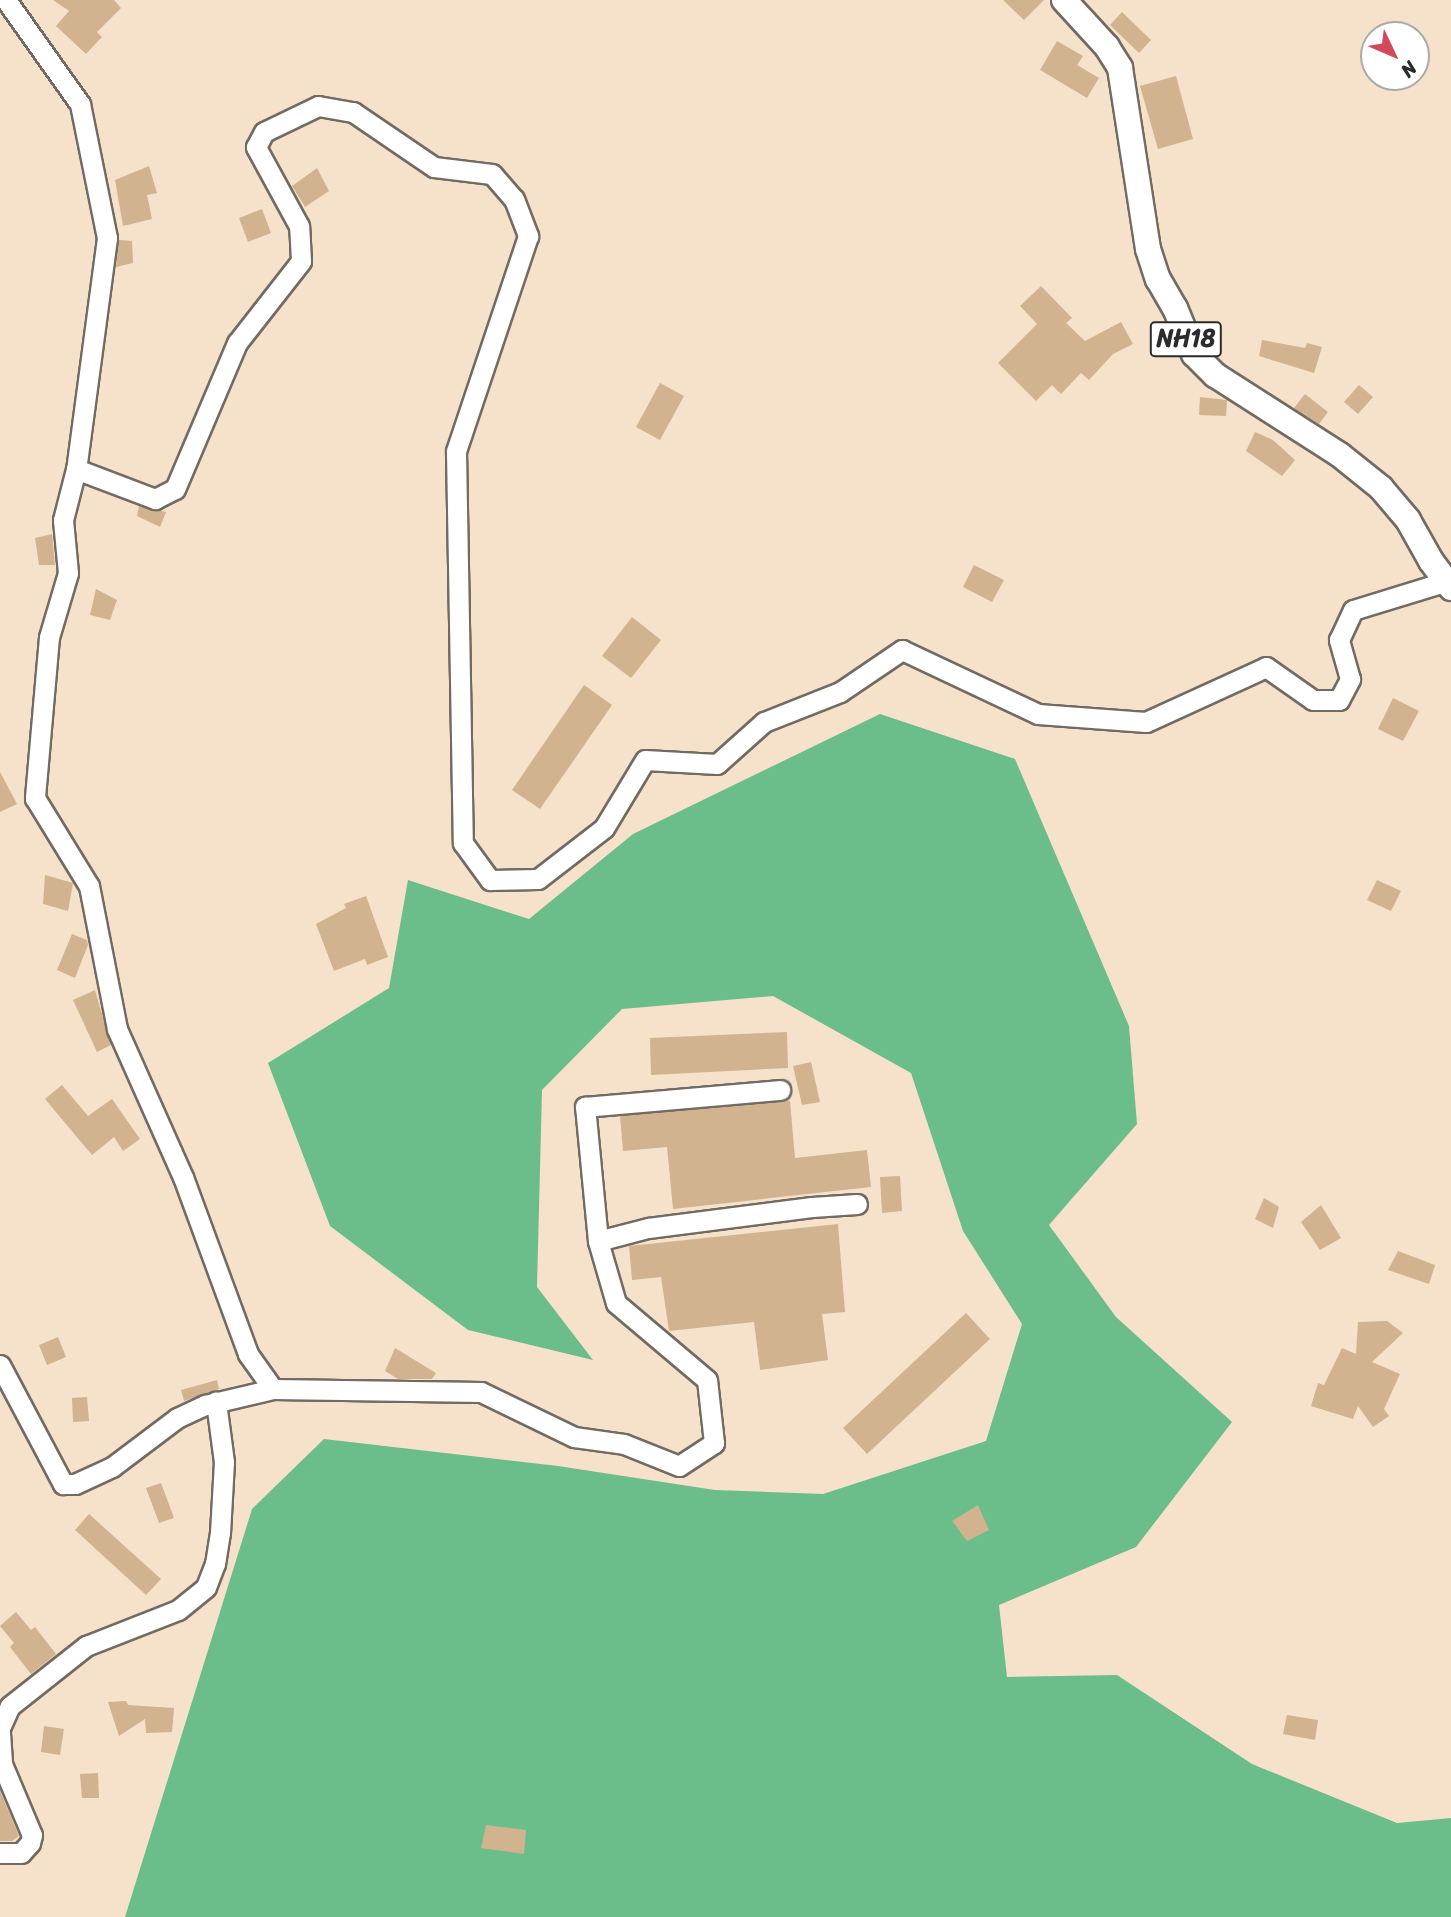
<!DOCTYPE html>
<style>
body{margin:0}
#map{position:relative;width:1451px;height:1917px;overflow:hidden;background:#f6e2cb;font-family:Sriracha,sans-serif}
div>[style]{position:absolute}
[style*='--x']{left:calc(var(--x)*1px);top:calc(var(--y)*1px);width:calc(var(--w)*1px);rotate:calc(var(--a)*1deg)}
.forest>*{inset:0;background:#6bbd8a}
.building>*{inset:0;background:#d1b38f}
.roads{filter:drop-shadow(2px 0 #726b63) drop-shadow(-2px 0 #726b63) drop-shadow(0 2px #726b63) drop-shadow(0 -2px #726b63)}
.minor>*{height:19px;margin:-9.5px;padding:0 9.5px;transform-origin:9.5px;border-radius:9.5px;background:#fff}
.major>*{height:24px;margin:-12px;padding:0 12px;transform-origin:12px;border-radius:12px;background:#fff}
span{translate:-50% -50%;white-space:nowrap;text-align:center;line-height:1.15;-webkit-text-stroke:5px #fff;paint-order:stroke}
.shield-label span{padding:2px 5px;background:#fff;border:2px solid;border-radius:5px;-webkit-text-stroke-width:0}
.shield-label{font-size:24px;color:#2b2b2b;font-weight:700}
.north{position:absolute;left:1360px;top:21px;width:70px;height:70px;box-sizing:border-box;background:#fff;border:2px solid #aaa;border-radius:50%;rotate:134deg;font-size:19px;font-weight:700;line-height:28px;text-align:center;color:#2b2b2b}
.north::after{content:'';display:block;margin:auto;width:24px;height:32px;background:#d1495b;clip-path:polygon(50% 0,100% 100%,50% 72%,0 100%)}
</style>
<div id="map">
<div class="forest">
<i style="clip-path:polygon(880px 714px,1015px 759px,1129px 1026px,1137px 1124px,1049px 1225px,1116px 1317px,1232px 1422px,1136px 1547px,999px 1605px,1007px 1677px,1117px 1675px,1252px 1764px,1397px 1823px,1451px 1818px,1451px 1917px,125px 1917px,252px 1509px,324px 1439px,558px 1466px,715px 1490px,823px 1494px,986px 1441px,1022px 1324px,963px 1231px,911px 1073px,773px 996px,622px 1009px,542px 1090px,537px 1287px,593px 1360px,468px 1330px,330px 1226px,268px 1063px,389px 988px,408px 880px,529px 919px,633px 834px)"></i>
</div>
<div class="building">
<i style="clip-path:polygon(53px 0,114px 0,121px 8px,97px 32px,102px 37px,86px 54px,56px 26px,69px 11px)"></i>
<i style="clip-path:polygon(1003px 0,1044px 0,1024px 20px)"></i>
<i style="clip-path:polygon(1122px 12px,1151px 40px,1139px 53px,1110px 25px)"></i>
<i style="clip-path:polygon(1057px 41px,1083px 56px,1077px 65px,1099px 78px,1087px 98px,1040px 70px)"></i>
<i style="clip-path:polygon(1176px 76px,1193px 139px,1158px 149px,1140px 86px)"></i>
<i style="clip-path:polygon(149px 166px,157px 193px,147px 195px,152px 219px,123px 226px,115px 180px)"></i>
<i style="clip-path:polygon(317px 168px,329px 191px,305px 207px,292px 186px)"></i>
<i style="clip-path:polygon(262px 209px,271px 233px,248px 242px,239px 218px)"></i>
<i style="clip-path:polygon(119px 240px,132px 241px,133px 263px,116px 267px)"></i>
<i style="clip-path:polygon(1041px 286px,1072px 318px,1066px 323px,1085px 341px,1121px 322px,1133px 344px,1113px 354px,1089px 380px,1081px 373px,1061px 394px,1052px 385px,1036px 401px,998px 363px,1037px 324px,1020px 306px)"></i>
<i style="clip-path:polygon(1262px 340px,1305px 348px,1307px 343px,1322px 347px,1314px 373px,1259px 356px)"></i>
<i style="clip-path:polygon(660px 383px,684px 396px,660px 440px,636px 427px)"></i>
<i style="clip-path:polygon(1359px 385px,1373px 397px,1358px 414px,1344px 402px)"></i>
<i style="clip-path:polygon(1305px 394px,1328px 412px,1319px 424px,1294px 408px)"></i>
<i style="clip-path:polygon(1200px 397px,1227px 400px,1226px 416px,1199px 415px)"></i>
<i style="clip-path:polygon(1255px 432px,1273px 440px,1295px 460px,1282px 476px,1246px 451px)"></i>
<i style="clip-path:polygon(139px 506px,166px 512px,160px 527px,137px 516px)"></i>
<i style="clip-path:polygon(52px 534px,55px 565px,39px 565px,35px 538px)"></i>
<i style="clip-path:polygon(974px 565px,1004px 580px,992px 602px,963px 587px)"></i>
<i style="clip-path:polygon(96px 589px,117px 600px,110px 620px,90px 615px)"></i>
<i style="clip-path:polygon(632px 617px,661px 640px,631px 678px,602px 656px)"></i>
<i style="clip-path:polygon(584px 685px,612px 705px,540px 809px,512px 790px)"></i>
<i style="clip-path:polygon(1393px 698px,1419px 711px,1403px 741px,1378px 729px)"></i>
<i style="clip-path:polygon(0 772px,17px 804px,0 812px)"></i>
<i style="clip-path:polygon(45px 875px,73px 883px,68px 911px,43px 904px)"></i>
<i style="clip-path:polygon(1377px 880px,1401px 891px,1391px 911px,1367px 900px)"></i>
<i style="clip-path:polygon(366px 896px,388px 957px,367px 965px,365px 959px,334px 971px,316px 924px,346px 908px,344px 904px)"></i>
<i style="clip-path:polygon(72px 934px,87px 940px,88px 945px,75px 978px,57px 970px)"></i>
<i style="clip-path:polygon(95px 990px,111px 1045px,97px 1052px,73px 1000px)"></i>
<i style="clip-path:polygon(787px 1032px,788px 1068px,651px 1075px,650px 1038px)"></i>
<i style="clip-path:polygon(811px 1062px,820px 1102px,802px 1105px,793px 1066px)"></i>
<i style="clip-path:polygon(62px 1085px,88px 1116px,112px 1099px,140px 1139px,123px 1151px,114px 1137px,92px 1155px,45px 1099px)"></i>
<i style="clip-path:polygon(790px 1101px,795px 1158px,867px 1150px,871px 1187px,673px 1209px,667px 1147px,623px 1151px,620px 1116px)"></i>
<i style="clip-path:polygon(900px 1176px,902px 1211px,882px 1213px,880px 1177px)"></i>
<i style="clip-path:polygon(1264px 1198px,1279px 1207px,1273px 1228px,1255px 1219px)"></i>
<i style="clip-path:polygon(1321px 1205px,1341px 1238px,1320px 1250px,1301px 1222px)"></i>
<i style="clip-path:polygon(838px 1224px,845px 1312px,822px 1314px,828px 1360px,760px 1370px,754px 1322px,669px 1331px,661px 1277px,632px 1280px,629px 1246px)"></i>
<i style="clip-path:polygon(1398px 1251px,1435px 1265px,1429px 1284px,1388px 1270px)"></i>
<i style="clip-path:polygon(966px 1313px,990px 1339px,867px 1454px,843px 1428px)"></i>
<i style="clip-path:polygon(1387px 1321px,1403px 1333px,1372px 1362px,1400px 1374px,1384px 1409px,1389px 1416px,1373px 1427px,1358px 1406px,1353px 1419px,1311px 1406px,1318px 1383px,1324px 1385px,1342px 1348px,1356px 1354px,1358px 1322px)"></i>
<i style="clip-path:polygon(58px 1337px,66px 1357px,47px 1365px,39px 1345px)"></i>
<i style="clip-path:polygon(395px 1348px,436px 1373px,432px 1379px,398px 1379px,385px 1371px)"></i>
<i style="clip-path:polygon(217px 1380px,219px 1389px,184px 1401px,181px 1390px)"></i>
<i style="clip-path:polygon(87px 1397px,89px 1421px,73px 1422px,72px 1398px)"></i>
<i style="clip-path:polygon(161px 1483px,174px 1518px,159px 1523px,146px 1488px)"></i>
<i style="clip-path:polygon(978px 1505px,989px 1530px,967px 1541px,952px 1521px)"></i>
<i style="clip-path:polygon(89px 1514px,161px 1579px,146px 1595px,75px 1530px)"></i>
<i style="clip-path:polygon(16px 1612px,31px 1630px,35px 1627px,56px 1654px,31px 1674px,10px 1647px,14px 1643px,0 1626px)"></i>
<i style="clip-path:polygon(126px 1701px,128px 1705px,174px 1708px,172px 1732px,146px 1733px,145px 1719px,119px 1736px,108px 1702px)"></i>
<i style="clip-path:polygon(1287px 1715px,1318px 1720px,1315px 1740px,1283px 1734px)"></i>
<i style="clip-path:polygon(44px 1726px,64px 1729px,60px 1755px,41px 1752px)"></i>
<i style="clip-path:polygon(98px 1773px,99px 1798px,82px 1798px,80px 1774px)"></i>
<i style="clip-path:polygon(0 1791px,19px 1836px,12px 1841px,0 1841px)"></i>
<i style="clip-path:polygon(486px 1825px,526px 1830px,524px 1854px,481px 1848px)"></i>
</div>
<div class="roads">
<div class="minor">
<i style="--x:6;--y:0;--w:128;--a:54.6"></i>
<i style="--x:80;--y:104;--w:137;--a:78.6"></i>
<i style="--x:107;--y:238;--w:233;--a:97.6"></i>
<i style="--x:76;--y:469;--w:85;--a:20.8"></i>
<i style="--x:155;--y:499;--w:22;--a:-27"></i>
<i style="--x:175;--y:489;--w:159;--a:-67"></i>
<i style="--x:237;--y:343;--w:104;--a:-52"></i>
<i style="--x:301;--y:261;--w:35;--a:-93"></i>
<i style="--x:299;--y:226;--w:90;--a:-118.6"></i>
<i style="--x:256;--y:147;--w:17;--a:-62"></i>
<i style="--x:264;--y:132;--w:60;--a:-25.7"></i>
<i style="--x:318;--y:106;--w:36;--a:10"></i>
<i style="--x:353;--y:112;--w:98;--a:34.2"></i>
<i style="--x:434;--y:167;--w:58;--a:6.9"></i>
<i style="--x:492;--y:174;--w:33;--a:49"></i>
<i style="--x:514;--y:199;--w:40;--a:69"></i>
<i style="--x:528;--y:236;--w:227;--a:108.5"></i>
<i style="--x:456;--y:451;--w:392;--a:89"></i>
<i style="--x:463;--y:843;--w:46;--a:53.9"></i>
<i style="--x:490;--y:880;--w:48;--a:-1.2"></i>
<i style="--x:538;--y:879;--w:83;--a:-37.7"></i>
<i style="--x:604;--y:828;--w:79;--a:-58.9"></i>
<i style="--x:645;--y:760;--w:72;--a:3.2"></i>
<i style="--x:717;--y:764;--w:63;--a:-41.8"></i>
<i style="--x:764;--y:722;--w:82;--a:-21.5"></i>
<i style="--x:840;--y:692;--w:75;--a:-34.1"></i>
<i style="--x:902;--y:650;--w:150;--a:25.2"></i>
<i style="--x:1038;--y:714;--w:108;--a:4.2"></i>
<i style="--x:1146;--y:722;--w:132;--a:-24.6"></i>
<i style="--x:1266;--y:667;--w:57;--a:35.1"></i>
<i style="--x:1313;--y:700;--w:26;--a:0"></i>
<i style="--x:1339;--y:700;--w:24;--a:-62"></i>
<i style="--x:1350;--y:679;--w:41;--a:-105.8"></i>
<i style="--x:1339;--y:640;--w:33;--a:-65"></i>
<i style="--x:1353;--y:610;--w:95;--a:-17.1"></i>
<i style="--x:76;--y:469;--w:53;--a:104.3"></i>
<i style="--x:63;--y:520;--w:53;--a:84.6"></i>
<i style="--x:68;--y:573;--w:67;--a:106.5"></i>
<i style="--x:49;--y:637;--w:162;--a:95"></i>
<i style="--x:35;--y:798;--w:103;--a:58.5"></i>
<i style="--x:89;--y:886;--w:146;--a:78.9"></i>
<i style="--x:117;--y:1029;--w:162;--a:66"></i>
<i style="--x:183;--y:1177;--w:189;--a:69.8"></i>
<i style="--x:248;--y:1354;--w:43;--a:54.5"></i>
<i style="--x:273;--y:1389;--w:208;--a:0.8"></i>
<i style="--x:481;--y:1392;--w:103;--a:25.8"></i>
<i style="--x:574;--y:1437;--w:50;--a:8"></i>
<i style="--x:624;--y:1444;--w:59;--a:21.8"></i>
<i style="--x:679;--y:1466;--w:42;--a:-33.3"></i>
<i style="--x:714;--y:1443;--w:63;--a:-96.3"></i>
<i style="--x:707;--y:1380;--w:119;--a:-139.8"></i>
<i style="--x:616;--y:1303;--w:65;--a:-106.2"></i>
<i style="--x:598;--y:1241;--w:135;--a:-95.5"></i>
<i style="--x:585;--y:1107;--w:196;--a:-5"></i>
<i style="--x:598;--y:1241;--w:52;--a:-14.6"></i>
<i style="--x:648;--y:1228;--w:165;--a:-7.3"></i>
<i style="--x:812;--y:1207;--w:45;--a:-3.8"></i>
<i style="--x:0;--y:1365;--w:135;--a:62.1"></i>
<i style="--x:63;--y:1484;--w:12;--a:0"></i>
<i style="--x:75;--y:1484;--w:41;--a:-24.7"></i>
<i style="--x:112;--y:1467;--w:81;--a:-37"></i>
<i style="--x:177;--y:1418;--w:31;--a:-25"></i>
<i style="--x:205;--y:1405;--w:70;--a:-13.2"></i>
<i style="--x:0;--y:1728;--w:24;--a:-66"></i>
<i style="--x:10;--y:1706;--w:97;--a:-38.3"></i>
<i style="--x:86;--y:1646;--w:99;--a:-21.4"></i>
<i style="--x:178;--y:1610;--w:36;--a:-39"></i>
<i style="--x:206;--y:1587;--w:25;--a:-69"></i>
<i style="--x:215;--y:1564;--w:31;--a:-81"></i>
<i style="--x:220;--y:1533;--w:71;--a:-86.8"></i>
<i style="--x:224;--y:1462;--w:61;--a:-97.6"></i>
<i style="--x:0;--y:1733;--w:31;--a:86"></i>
<i style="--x:2;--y:1764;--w:77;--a:67.1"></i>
<i style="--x:32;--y:1835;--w:8;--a:104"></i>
<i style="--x:30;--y:1843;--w:13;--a:132"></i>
<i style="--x:21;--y:1853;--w:21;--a:180"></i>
</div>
<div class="major">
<i style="--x:1064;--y:0;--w:64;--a:47.5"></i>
<i style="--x:1107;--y:47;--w:25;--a:58"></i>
<i style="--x:1120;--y:68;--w:183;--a:81.2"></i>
<i style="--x:1148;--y:249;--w:32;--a:72"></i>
<i style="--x:1158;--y:279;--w:34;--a:60"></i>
<i style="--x:1175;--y:308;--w:50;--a:67.6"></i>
<i style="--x:1194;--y:354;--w:30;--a:45"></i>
<i style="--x:1215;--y:375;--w:148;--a:32.6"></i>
<i style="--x:1340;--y:455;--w:53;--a:38.8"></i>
<i style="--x:1381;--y:488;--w:42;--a:49.8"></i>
<i style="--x:1408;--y:520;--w:47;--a:60.7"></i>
<i style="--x:1431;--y:561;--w:34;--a:53"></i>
</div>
</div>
<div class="shield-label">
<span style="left:1186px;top:339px">NH18</span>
</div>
<div class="north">N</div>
</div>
